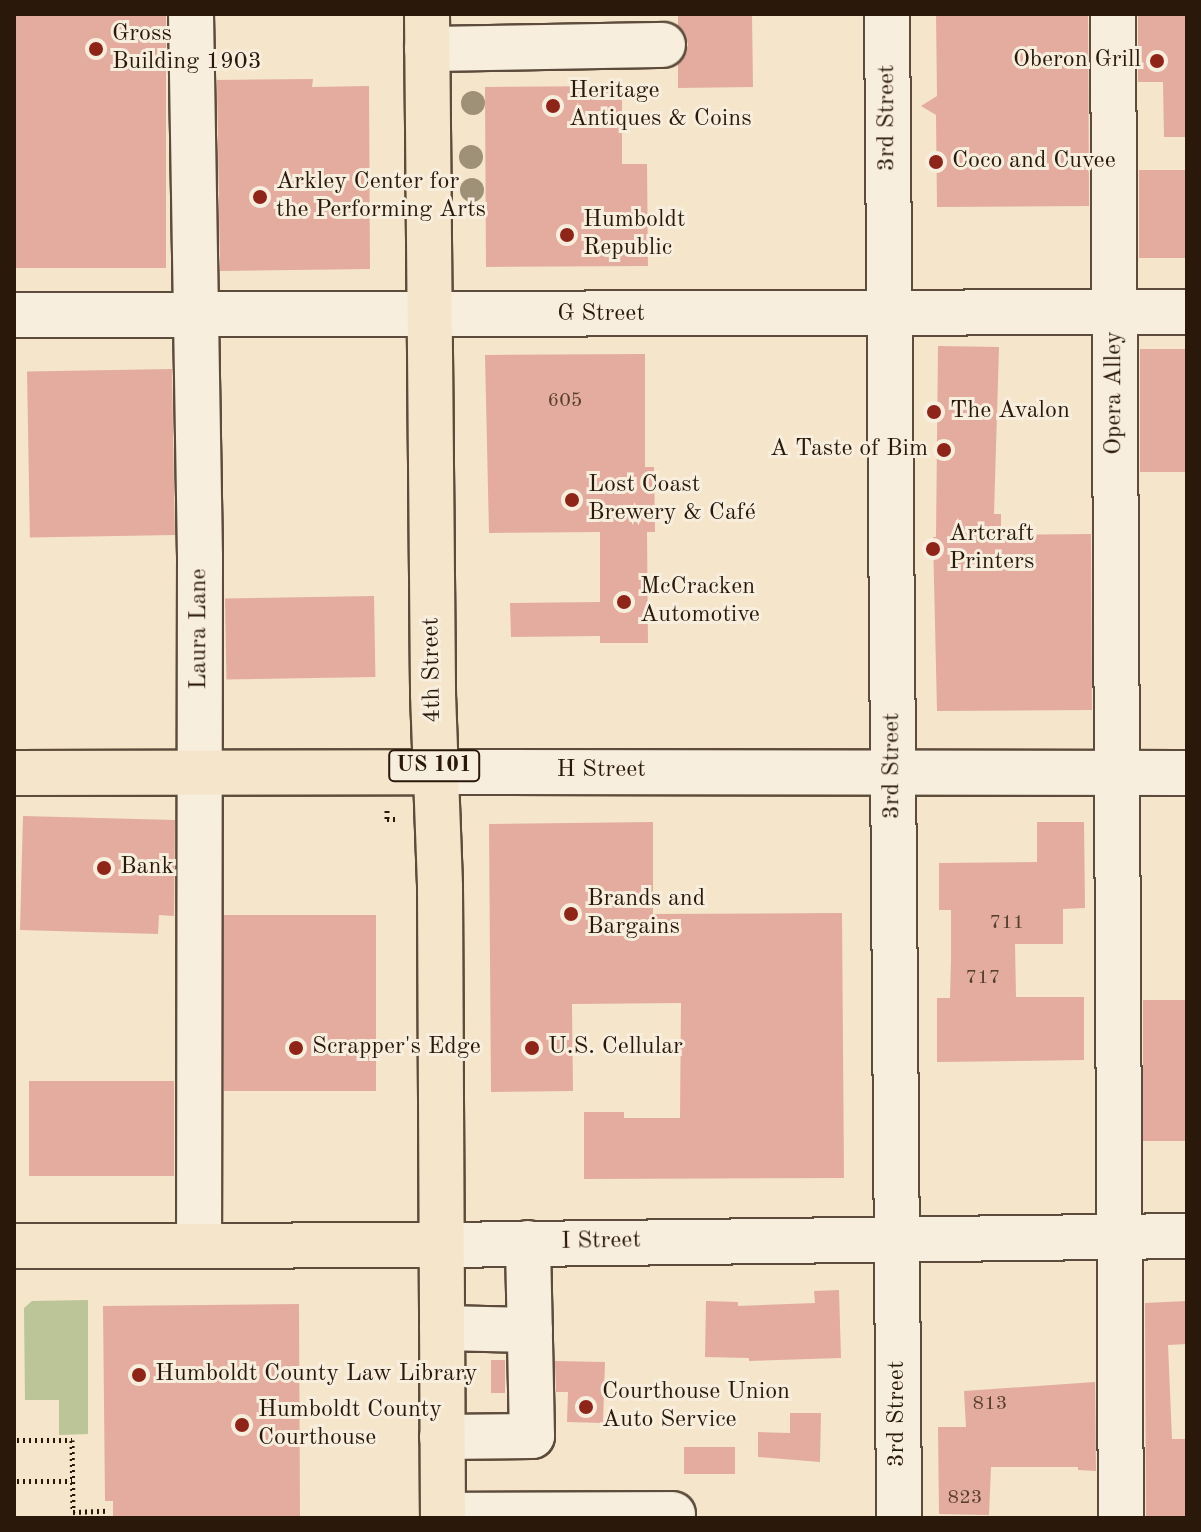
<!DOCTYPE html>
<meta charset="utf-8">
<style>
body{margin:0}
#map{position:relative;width:1201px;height:1532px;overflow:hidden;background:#f5e5ca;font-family:"Old Standard TT",serif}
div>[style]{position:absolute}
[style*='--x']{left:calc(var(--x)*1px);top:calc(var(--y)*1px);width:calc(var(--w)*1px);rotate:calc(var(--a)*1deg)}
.green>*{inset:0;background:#bbc597}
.building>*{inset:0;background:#e3ac9e;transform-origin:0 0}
.path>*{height:5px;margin-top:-2.5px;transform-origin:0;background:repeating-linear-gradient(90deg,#2a190b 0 2px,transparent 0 6px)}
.roads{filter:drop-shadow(2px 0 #5d4c3b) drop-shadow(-2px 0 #5d4c3b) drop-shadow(0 2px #5d4c3b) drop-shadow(0 -2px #5d4c3b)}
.minor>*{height:44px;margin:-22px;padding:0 22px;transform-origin:22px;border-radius:22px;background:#f8eedd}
.major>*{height:44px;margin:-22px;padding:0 22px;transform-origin:22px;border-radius:22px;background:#f5e5ca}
.highway>*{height:44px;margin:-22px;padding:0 22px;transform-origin:22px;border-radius:22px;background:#f5e5ca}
.trees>*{width:24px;height:24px;margin:-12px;border-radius:50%;background:#9e9178}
.dots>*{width:22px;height:22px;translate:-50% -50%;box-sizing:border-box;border:4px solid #f8eedd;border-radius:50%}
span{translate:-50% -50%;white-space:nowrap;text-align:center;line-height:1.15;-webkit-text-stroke:6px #f8eedd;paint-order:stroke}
.number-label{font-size:20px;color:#583e30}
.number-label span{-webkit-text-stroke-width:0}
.shield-label span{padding:2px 6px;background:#f8eedd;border:2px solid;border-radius:6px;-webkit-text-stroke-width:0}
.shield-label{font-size:22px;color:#2a190b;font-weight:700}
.poi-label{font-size:24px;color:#2a190b}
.left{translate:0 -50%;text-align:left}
.right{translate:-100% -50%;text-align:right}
.street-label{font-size:24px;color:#2a190b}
.frame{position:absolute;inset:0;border:16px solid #2a190b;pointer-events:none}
</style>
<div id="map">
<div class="green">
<i style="clip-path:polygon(88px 1300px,88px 1434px,59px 1435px,59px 1400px,25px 1400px,24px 1308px,32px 1301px)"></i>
</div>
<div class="building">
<i style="left:15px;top:14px;width:151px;height:254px"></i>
<i style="clip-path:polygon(678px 14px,752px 14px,753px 87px,678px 88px,678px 64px,688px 45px,685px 33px,678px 26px)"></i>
<i style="clip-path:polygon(936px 14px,1088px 14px,1089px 206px,937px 207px,936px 115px,921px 106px,937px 96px)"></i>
<i style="clip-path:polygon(1138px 14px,1187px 14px,1187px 137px,1164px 137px,1163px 82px,1138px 82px)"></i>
<i style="clip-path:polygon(313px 79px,312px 87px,369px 86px,370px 269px,220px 271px,217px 80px)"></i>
<i style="clip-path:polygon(622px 86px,622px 164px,647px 164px,648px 266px,486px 267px,485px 87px)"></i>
<i style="left:1187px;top:170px;width:88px;height:48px;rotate:90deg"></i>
<i style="clip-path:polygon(938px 346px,999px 347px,994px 514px,1001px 514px,1001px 535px,1091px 534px,1092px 710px,937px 711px,933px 537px,936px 537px)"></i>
<i style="left:1140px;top:349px;width:47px;height:123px"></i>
<i style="clip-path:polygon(645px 354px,645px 467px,654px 467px,655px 532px,647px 532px,648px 643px,600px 643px,600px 636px,511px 637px,510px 603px,600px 602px,600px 532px,489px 533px,485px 355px)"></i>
<i style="left:172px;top:369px;width:166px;height:145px;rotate:89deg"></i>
<i style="left:374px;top:596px;width:81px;height:149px;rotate:89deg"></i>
<i style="clip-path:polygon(23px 816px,175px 820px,174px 916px,159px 915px,158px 934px,20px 930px)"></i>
<i style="clip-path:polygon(653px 822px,653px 914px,842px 913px,844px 1178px,584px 1179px,584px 1112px,624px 1112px,624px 1118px,680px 1118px,681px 1003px,572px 1004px,573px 1091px,491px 1092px,489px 824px)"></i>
<i style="clip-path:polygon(1037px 822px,1084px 822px,1085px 908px,1063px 909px,1063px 944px,1015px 944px,1016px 997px,1084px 997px,1084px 1060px,937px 1062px,937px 998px,950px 998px,951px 959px,951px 910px,939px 910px,939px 863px,1037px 862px)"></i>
<i style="left:376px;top:915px;width:176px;height:152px;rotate:90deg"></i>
<i style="left:1143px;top:1000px;width:44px;height:141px"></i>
<i style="left:174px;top:1081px;width:95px;height:145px;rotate:90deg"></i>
<i style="clip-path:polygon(839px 1290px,841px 1358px,749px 1361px,749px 1358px,705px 1357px,706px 1301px,738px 1302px,738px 1306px,815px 1303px,814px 1291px)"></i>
<i style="clip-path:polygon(1187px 1301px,1187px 1344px,1168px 1345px,1172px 1439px,1187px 1439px,1187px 1518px,1146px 1518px,1145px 1303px)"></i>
<i style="clip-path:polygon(299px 1304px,300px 1518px,113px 1518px,113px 1501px,105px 1501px,103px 1306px)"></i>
<i style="left:491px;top:1360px;width:14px;height:33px"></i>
<i style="clip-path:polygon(555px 1361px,605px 1362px,603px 1423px,567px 1422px,568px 1392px,556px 1392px)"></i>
<i style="clip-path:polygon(1095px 1382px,1096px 1471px,1078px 1470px,1078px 1467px,991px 1467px,989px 1515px,939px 1514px,938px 1427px,966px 1427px,964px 1391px)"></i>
<i style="clip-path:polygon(790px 1413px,821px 1413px,820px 1462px,758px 1457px,758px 1432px,790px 1433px)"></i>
<i style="left:684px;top:1447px;width:51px;height:27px"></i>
</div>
<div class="path">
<i style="--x:387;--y:810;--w:9;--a:90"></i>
<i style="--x:387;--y:819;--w:11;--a:0"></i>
<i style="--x:17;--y:1440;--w:55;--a:0"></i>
<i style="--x:72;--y:1440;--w:72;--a:89.2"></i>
<i style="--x:73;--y:1512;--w:34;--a:-2"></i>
<i style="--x:17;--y:1481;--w:55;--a:0"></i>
</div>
<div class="roads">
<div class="minor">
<i style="--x:191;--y:14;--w:542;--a:89.05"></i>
<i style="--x:200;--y:556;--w:689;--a:90.08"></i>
<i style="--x:887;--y:14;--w:1504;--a:89.54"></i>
<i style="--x:1113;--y:14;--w:1504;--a:89.7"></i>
<i style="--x:427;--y:49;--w:236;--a:-1"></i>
<i style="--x:14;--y:315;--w:1173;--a:-0.15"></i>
<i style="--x:435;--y:772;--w:752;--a:0.08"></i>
<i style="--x:441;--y:1245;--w:746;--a:-0.69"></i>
<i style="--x:442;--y:1328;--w:88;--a:1.3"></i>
<i style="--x:442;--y:1437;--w:90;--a:-0.6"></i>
<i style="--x:532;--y:1436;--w:193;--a:-91.2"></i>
<i style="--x:443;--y:1515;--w:230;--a:-0.2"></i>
</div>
<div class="major">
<i style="--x:14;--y:773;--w:421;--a:-0.1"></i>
<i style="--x:14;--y:1246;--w:427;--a:-0.1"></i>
</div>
<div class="highway">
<i style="--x:427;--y:14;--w:680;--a:89.49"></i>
<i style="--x:433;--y:694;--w:193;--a:87.9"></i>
<i style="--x:440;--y:887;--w:631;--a:89.73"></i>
</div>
</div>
<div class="trees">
<i style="left:473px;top:103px"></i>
<i style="left:471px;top:157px"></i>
<i style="left:472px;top:190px"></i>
</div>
<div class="dots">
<i style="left:96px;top:49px;background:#8f2418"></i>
<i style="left:1157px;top:61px;background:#8f2418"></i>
<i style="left:553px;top:106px;background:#8f2418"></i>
<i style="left:936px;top:162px;background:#8f2418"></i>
<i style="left:260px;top:197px;background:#8f2418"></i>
<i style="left:567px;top:235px;background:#8f2418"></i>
<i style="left:934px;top:412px;background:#8f2418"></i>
<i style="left:944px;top:450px;background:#8f2418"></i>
<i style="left:572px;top:500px;background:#8f2418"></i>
<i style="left:933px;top:549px;background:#8f2418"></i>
<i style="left:624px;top:602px;background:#8f2418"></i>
<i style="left:104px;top:868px;background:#8f2418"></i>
<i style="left:571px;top:914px;background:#8f2418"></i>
<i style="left:296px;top:1048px;background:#8f2418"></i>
<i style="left:532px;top:1048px;background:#8f2418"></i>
<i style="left:139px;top:1375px;background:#8f2418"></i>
<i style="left:586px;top:1407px;background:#8f2418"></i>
<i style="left:242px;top:1425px;background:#8f2418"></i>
</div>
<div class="number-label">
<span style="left:565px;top:401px">605</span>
<span style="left:1007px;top:923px">711</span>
<span style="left:983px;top:978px">717</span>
<span style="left:990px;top:1404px">813</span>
<span style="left:965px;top:1498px">823</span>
</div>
<div class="shield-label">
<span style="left:434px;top:766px">US 101</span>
</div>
<div class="poi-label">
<span class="left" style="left:112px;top:49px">Gross<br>Building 1903</span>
<span class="right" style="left:1141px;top:61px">Oberon Grill</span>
<span class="left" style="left:569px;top:106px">Heritage<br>Antiques &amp; Coins</span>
<span class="left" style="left:952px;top:162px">Coco and Cuvee</span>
<span class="left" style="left:276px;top:197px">Arkley Center for<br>the Performing Arts</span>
<span class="left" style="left:583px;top:235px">Humboldt<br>Republic</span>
<span class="left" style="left:950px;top:412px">The Avalon</span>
<span class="right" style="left:928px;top:450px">A Taste of Bim</span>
<span class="left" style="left:588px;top:500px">Lost Coast<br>Brewery &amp; Café</span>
<span class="left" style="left:949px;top:549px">Artcraft<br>Printers</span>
<span class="left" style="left:640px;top:602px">McCracken<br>Automotive</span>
<span class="left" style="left:120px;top:868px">Bank</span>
<span class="left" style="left:587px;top:914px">Brands and<br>Bargains</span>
<span class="left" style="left:312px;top:1048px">Scrapper's Edge</span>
<span class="left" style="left:548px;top:1048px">U.S. Cellular</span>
<span class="left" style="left:155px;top:1375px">Humboldt County Law Library</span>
<span class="left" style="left:602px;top:1407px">Courthouse Union<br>Auto Service</span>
<span class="left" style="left:258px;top:1425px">Humboldt County<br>Courthouse</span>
</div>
<div class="street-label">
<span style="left:888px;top:118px;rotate:-90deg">3rd Street</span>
<span style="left:601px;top:315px">G Street</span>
<span style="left:1115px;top:393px;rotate:-90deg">Opera Alley</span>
<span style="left:200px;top:629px;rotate:-90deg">Laura Lane</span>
<span style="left:433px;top:670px;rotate:-91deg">4th Street</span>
<span style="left:893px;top:766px;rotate:-90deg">3rd Street</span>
<span style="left:601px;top:771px">H Street</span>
<span style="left:601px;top:1242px;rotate:-1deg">I Street</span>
<span style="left:898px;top:1414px;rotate:-90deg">3rd Street</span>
</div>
<div class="frame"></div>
</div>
